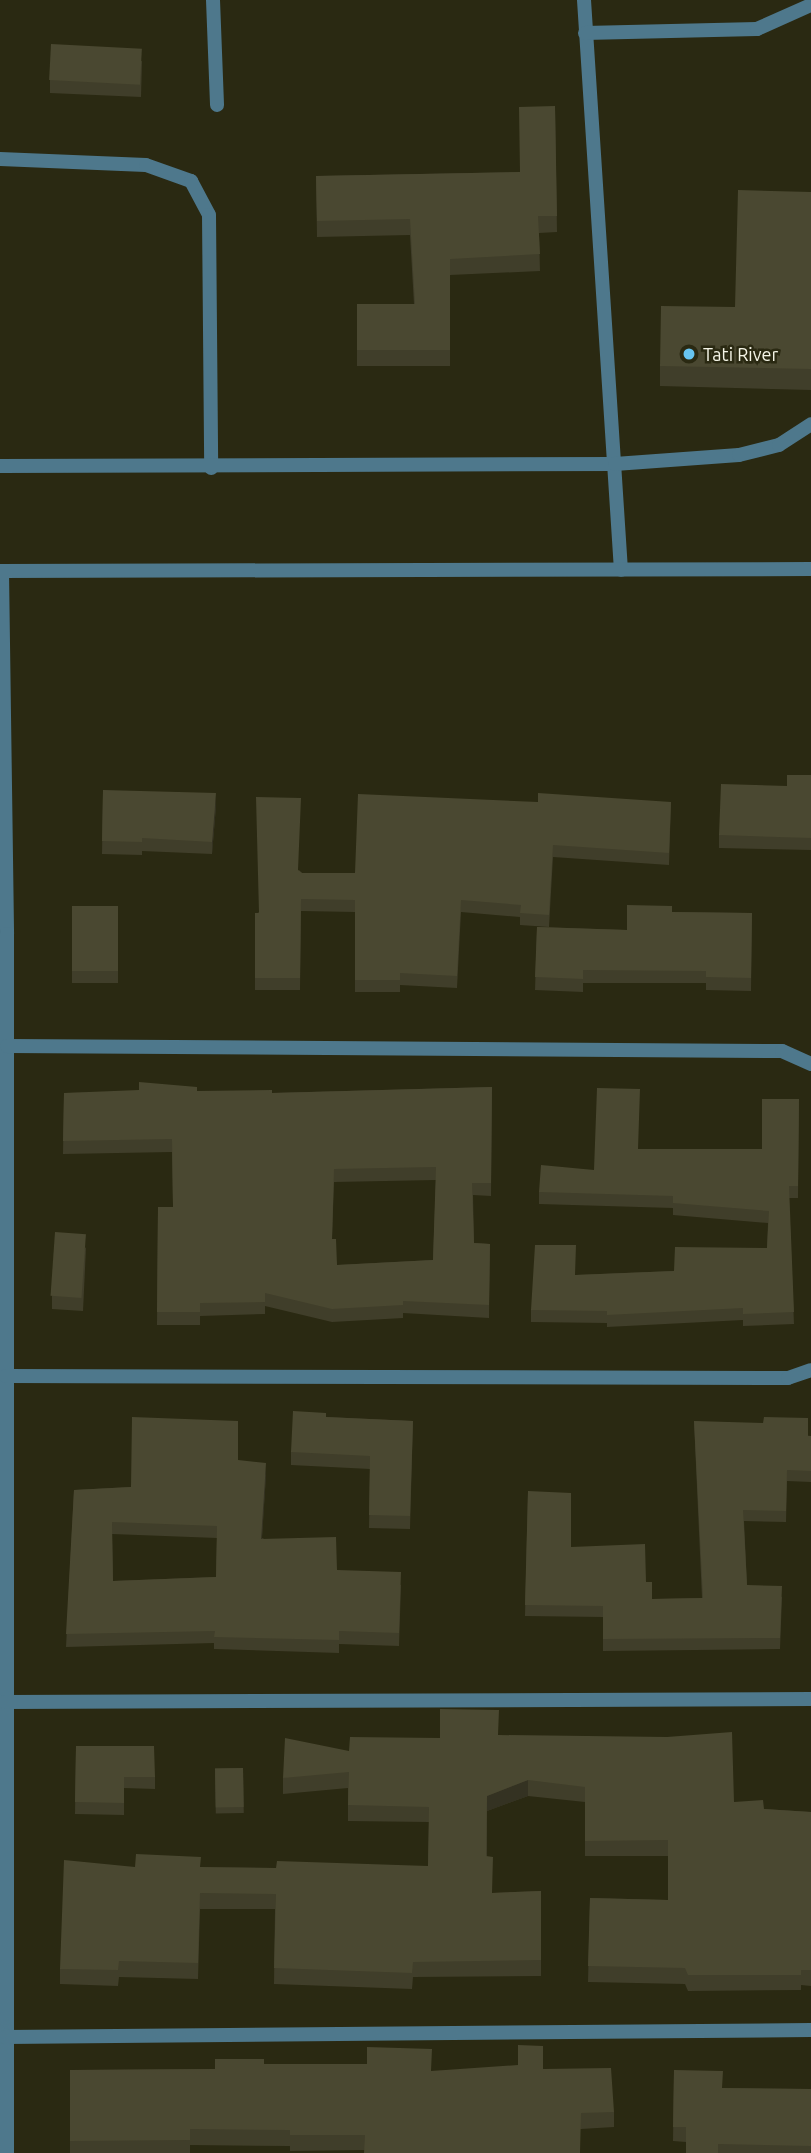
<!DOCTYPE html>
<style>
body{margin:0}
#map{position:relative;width:811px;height:2153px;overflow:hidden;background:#2a2912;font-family:Ubuntu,sans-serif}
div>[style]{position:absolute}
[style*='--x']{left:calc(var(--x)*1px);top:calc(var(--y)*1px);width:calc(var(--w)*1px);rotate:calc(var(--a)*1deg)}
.minor>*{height:14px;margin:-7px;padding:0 7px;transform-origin:7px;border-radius:7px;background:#4e788c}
.tertiary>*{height:14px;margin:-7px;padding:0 7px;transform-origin:7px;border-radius:7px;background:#4e788c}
.wall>*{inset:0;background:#403e2a;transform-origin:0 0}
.shaded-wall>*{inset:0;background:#343222}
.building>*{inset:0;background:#4a4831;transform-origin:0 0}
.dots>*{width:19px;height:19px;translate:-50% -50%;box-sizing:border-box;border:4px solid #2a2912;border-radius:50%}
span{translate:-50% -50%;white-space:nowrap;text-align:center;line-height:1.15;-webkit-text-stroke:5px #2a2912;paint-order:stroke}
.poi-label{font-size:18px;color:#f5f5e7}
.left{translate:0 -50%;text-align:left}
</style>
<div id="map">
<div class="minor">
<i style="--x:213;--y:0;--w:105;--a:87.8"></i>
<i style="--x:584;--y:0;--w:571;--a:86.29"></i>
<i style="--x:585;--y:33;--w:172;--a:-1.3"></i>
<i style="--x:757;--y:29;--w:59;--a:-24"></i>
<i style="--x:0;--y:159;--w:146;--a:2.4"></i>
<i style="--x:146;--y:165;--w:48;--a:19.6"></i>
<i style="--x:191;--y:181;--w:38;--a:62"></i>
<i style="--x:209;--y:215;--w:253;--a:89.5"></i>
<i style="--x:0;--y:466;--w:615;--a:-0.19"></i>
<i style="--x:615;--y:464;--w:124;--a:-4.2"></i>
<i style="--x:739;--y:455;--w:41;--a:-14"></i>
<i style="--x:779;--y:445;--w:38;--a:-33"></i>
<i style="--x:2;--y:571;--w:363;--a:89.2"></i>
<i style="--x:7;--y:934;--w:1219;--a:90"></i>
<i style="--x:7;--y:1046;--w:775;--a:0.37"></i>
<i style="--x:782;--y:1051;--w:32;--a:24"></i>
<i style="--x:6;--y:1376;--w:782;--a:0.15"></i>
<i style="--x:788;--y:1378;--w:24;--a:-19"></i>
<i style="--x:5;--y:1702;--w:806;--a:-0.21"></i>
<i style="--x:5;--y:2037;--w:806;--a:-0.5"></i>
</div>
<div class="tertiary">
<i style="--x:0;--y:571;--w:811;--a:-0.14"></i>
</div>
<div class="wall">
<i style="clip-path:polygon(142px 61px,141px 97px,50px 93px,50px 80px)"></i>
<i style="clip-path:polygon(555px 106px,557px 232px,539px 233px,540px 271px,450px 275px,450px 366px,357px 366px,357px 304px,414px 304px,410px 235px,317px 237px,316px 176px,520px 172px)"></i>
<i style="clip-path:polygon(811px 192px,811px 390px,660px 386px,660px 366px,735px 307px)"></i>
<i style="clip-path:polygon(811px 775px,811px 850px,719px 848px,719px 835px)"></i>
<i style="clip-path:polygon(103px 790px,216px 806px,212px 854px,142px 851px,142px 855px,102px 854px)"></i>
<i style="clip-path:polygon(538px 802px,671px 802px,669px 865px,553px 857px,549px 927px,520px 925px,520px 917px,461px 912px,457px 988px,400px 985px,400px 992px,355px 992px,355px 912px,301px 911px,300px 990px,255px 990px,255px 913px,258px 913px,299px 870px,302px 873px,355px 873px)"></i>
<i style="left:72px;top:906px;width:46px;height:77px"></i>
<i style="clip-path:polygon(672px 912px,752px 913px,751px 991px,706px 990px,706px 983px,583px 983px,583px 992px,535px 990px,537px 927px,627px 930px)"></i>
<i style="clip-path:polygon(evenodd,492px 1087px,491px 1196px,473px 1195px,474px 1243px,490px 1244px,489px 1318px,403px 1313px,403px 1318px,332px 1322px,265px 1306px,265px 1314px,200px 1316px,200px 1325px,157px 1325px,158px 1207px,173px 1207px,172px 1152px,63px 1154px,64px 1093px,197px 1091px,272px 1093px,492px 1087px,436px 1180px,433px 1260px,337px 1265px,332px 1239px,334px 1182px,436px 1180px)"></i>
<i style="clip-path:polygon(799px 1099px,798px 1198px,789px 1198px,794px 1324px,743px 1326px,743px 1320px,607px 1327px,607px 1323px,531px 1322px,531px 1310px,576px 1275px,674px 1271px,767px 1248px,768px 1223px,673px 1215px,673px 1208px,539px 1204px,539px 1192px,594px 1170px,638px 1149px,762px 1149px)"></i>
<i style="clip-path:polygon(86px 1247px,83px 1311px,52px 1309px,52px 1296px)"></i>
<i style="clip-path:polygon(326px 1417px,413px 1421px,410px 1529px,369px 1528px,370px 1469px,291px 1465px,291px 1452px)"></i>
<i style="clip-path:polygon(694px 1421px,811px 1436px,811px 1482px,787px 1481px,786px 1522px,744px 1521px,747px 1585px,782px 1597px,780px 1649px,603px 1651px,603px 1617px,525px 1616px,528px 1491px,571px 1547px,646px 1582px,652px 1599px,702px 1598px)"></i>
<i style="clip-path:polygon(evenodd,238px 1460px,266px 1475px,262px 1538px,337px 1570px,401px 1585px,399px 1646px,339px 1644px,339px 1653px,214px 1649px,214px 1643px,66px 1647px,74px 1490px,131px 1487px,238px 1460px,112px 1534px,217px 1538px,216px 1577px,113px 1581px,112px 1534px)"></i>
<i style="clip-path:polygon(499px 1735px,734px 1802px,764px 1809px,811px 1812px,811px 1986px,801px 1985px,801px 1990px,688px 1991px,685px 1984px,588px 1982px,590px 1898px,668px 1900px,668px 1856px,585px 1856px,585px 1802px,528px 1796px,487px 1811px,487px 1856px,492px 1893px,541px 1891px,541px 1976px,413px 1977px,412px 1989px,274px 1984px,275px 1909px,200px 1909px,198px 1979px,119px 1977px,118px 1986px,60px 1984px,60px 1969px,135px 1867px,276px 1868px,428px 1866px,429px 1822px,348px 1821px,348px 1788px,283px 1794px,283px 1778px,349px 1751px,440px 1738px)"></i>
<i style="clip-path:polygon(76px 1746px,155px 1777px,155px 1789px,124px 1788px,124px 1815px,75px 1814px)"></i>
<i style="left:243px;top:1768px;width:45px;height:28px;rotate:89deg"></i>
<i style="clip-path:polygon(264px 2064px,432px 2071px,543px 2069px,614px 2112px,614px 2127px,581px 2129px,364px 2150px,290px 2151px,290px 2146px,190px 2145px,190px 2153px,70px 2153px,70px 2070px,215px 2069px)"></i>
<i style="clip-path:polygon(674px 2070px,722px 2088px,811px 2089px,811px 2153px,686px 2153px,686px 2142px,673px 2141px)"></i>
</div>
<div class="shaded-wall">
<i style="clip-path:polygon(216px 793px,216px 806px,212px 854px,212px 842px)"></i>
<i style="clip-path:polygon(266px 1463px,266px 1475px,261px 1551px,261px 1539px)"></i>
<i style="clip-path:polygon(528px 1780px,528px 1796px,487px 1811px,487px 1796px)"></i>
</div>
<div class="building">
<i style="left:51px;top:44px;width:91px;height:36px;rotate:3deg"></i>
<i style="clip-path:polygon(555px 106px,557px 216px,538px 216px,540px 254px,450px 259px,450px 350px,357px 350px,357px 304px,415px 304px,410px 219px,317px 221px,316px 176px,520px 172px,519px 107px)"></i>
<i style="clip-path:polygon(738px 190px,811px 192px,811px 369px,660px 366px,661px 306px,735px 307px)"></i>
<i style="clip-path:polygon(787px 775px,811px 775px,811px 838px,719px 835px,721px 784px,787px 786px)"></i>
<i style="clip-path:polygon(103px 790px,216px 793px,212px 842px,142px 838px,142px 842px,102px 841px)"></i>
<i style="clip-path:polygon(538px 793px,671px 802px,669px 853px,553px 845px,549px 915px,520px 913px,521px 905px,461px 900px,457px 976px,400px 973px,400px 980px,355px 980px,355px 900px,301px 899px,300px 978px,255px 978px,255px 913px,259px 913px,256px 797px,301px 798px,298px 870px,302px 873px,355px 873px,358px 794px,538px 802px)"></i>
<i style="clip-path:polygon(627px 905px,672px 906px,672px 912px,752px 913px,751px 978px,706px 977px,706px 971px,583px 970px,583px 979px,535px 977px,537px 927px,627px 930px)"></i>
<i style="left:72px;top:906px;width:46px;height:65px"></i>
<i style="clip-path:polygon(evenodd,139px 1082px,197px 1087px,197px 1091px,272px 1090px,272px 1093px,492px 1087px,491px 1183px,472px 1183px,474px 1243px,490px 1244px,489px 1305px,403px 1301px,403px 1305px,332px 1309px,265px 1293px,265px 1302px,200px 1303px,200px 1312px,157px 1312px,158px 1207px,173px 1207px,172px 1139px,63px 1141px,64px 1093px,139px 1090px,139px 1082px,436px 1167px,433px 1260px,337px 1265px,336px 1239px,332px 1239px,334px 1169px,436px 1167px)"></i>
<i style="clip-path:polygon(597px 1088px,640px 1089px,638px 1149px,762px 1149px,762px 1099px,799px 1099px,798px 1186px,789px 1186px,794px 1312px,743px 1314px,743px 1308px,607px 1315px,607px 1311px,531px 1310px,535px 1245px,576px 1245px,575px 1275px,674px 1271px,675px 1247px,767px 1248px,769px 1211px,673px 1203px,673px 1196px,539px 1192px,541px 1165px,594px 1170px)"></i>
<i style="left:55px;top:1232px;width:31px;height:64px;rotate:4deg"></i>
<i style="clip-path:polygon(293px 1411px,326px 1413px,326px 1417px,413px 1421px,410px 1516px,369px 1515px,370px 1456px,291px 1452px)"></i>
<i style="clip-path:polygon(evenodd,132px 1417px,238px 1421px,238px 1460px,266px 1463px,261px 1539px,336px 1537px,337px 1570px,401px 1572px,399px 1633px,339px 1631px,339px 1640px,214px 1637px,215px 1631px,66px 1634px,74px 1490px,131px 1487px,132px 1417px,112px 1522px,217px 1526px,216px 1577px,113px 1581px,112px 1522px)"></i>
<i style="clip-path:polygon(764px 1417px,808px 1418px,808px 1436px,811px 1436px,811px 1471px,787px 1470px,786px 1511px,743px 1510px,747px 1585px,782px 1586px,780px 1638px,603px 1639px,603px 1606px,525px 1605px,528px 1491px,571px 1493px,571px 1547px,645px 1544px,646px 1582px,652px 1582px,652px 1599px,703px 1598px,694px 1421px,763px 1423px)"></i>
<i style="clip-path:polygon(440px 1709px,499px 1710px,498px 1735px,667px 1737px,732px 1732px,734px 1802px,763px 1800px,764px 1809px,811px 1812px,811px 1970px,801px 1970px,801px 1975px,688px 1975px,685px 1968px,588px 1966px,590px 1898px,668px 1900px,668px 1840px,585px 1841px,585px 1787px,528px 1780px,487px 1796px,486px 1856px,493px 1857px,492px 1893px,541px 1891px,541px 1960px,413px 1962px,412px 1973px,274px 1968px,276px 1894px,200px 1893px,198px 1963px,119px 1961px,118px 1970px,60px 1969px,64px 1860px,135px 1867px,136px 1854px,201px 1857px,200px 1867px,276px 1868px,277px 1861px,428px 1866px,429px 1807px,348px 1805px,349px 1772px,283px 1778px,285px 1738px,349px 1751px,350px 1737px,440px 1738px)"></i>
<i style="clip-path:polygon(76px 1746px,154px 1746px,155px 1777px,124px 1777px,124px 1803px,75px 1802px)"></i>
<i style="left:243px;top:1768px;width:39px;height:28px;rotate:89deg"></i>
<i style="clip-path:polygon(518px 2045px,543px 2046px,543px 2069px,611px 2068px,614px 2112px,581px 2113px,580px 2153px,364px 2153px,365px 2135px,290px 2135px,290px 2130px,190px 2129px,190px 2140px,70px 2141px,70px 2070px,215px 2069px,215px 2059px,264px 2059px,264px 2064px,367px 2064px,367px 2047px,432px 2049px,431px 2071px,518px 2065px)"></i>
<i style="clip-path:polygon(674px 2070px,723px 2071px,722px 2088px,811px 2089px,811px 2146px,718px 2144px,718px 2153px,686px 2153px,686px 2127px,673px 2127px)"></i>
</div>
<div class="dots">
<i style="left:689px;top:354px;background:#67c4f0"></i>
</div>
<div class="poi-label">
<span class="left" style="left:703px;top:354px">Tati River</span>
</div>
</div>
